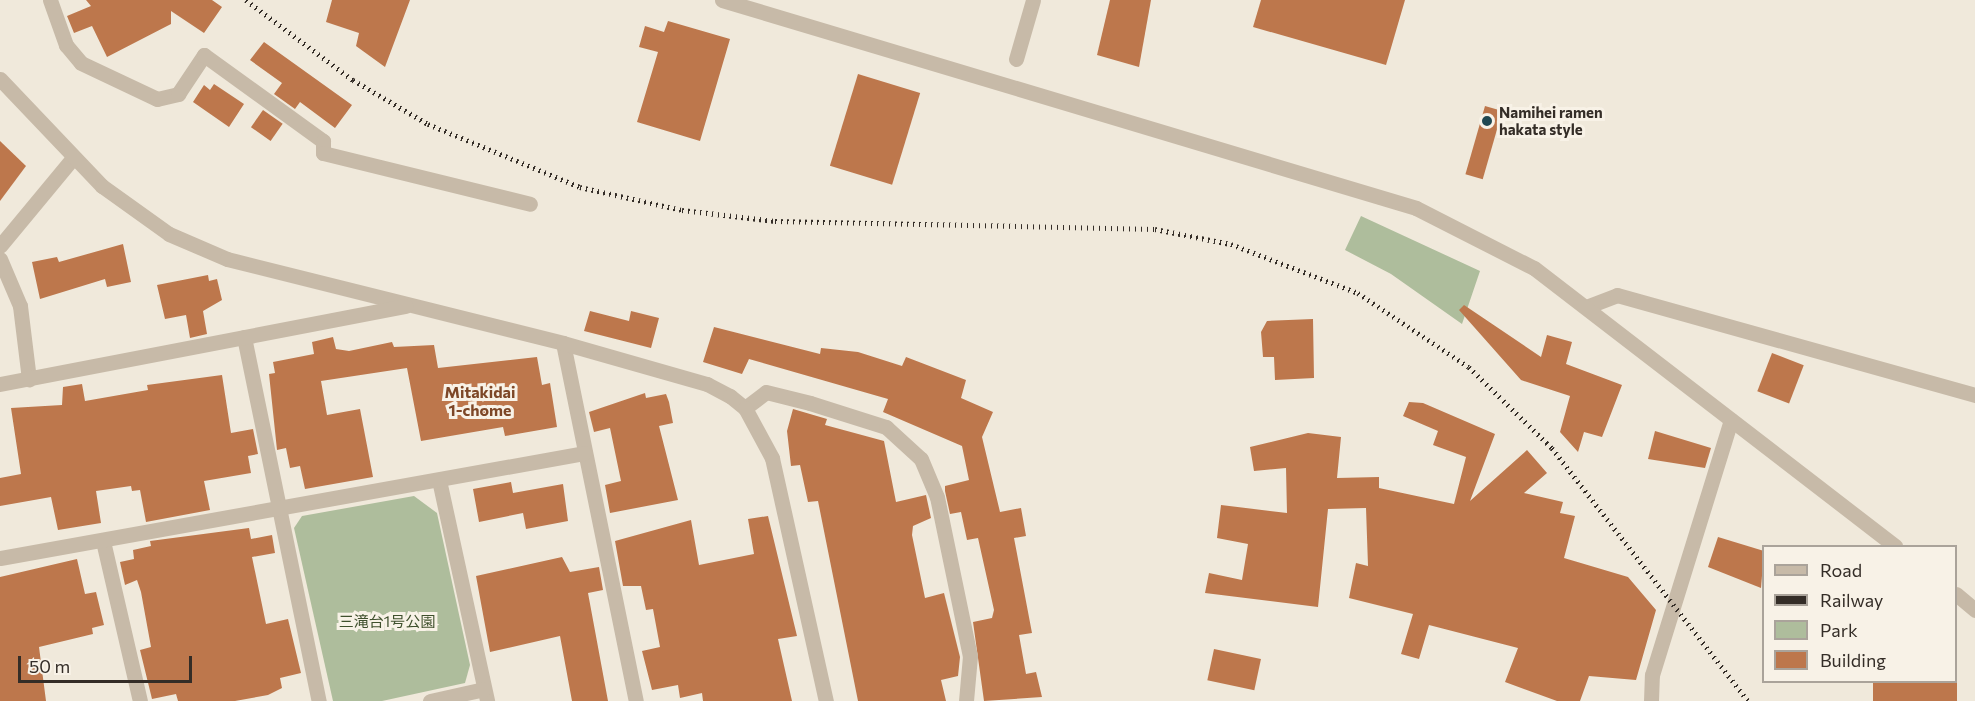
<!DOCTYPE html>
<meta charset="utf-8">
<style>
body{margin:0}
#map{position:relative;width:1975px;height:701px;overflow:hidden;background:#f0e9db;font-family:Commissioner,"Noto Sans JP",sans-serif}
div>[style]{position:absolute}
[style*='--x']{left:calc(var(--x)*1px);top:calc(var(--y)*1px);width:calc(var(--w)*1px);rotate:calc(var(--a)*1deg)}
.green>*{inset:0;background:#aebd9c}
.building>*{inset:0;background:#bd774c;transform-origin:0 0}
.minor>*{height:15px;margin:-7.5px;padding:0 7.5px;transform-origin:7.5px;border-radius:7.5px;background:#c7baa8}
.tertiary>*{height:15px;margin:-7.5px;padding:0 7.5px;transform-origin:7.5px;border-radius:7.5px;background:#c7baa8}
.rail>*{height:4.5px;margin-top:-2.25px;transform-origin:0;background:repeating-linear-gradient(90deg,#342d27 0 1.5px,transparent 0 6px)}
.dots>*{width:16px;height:16px;translate:-50% -50%;box-sizing:border-box;border:3px solid #f8f2e7;border-radius:50%}
span{translate:-50% -50%;white-space:nowrap;text-align:center;line-height:1.15;-webkit-text-stroke:6px #f8f2e7;paint-order:stroke}
.poi-label{font-size:15px;color:#342d27;font-weight:700}
.left{translate:0 -50%;text-align:left}
.park-label{font-size:15px;color:#3f502d}
.neighbourhood-label{font-size:16px;color:#7d4727;font-weight:700}
.legend{position:absolute;left:1762px;top:545px;width:195px;height:138px;box-sizing:border-box;background:#f8f2e7;border:2px solid #aaa39a;margin:0;padding:8px 10px;list-style:none;font-size:18px;color:#342d27}
.legend li{display:flex;align-items:center;gap:12px;height:30px}
.legend b{width:30px;border:2px solid #aaa39a}
.scale{position:absolute;left:18px;top:656px;width:174px;height:27px;box-sizing:border-box;border:3px solid #342d27;border-top:0;padding-left:8px;font-size:18px;line-height:21px;white-space:nowrap;color:#342d27;-webkit-text-stroke:4px #f8f2e7;paint-order:stroke}
</style>
<div id="map">
<div class="green">
<i style="clip-path:polygon(1361px 216px,1480px 271px,1462px 324px,1391px 274px,1345px 250px)"></i>
<i style="clip-path:polygon(414px 496px,437px 513px,470px 665px,465px 683px,382px 701px,333px 701px,294px 528px,302px 516px)"></i>
</div>
<div class="building">
<i style="clip-path:polygon(86px 0,212px 0,222px 7px,204px 33px,171px 11px,171px 24px,107px 57px,92px 26px,74px 33px,67px 16px,91px 6px)"></i>
<i style="clip-path:polygon(332px 0,410px 0,385px 67px,356px 46px,359px 33px,326px 22px)"></i>
<i style="clip-path:polygon(1110px 0,1151px 0,1139px 67px,1097px 55px)"></i>
<i style="clip-path:polygon(1261px 0,1405px 0,1386px 65px,1253px 27px)"></i>
<i style="clip-path:polygon(668px 21px,730px 39px,700px 141px,637px 122px,658px 52px,639px 47px,645px 26px,664px 32px)"></i>
<i style="clip-path:polygon(264px 42px,352px 105px,335px 128px,300px 102px,295px 109px,274px 94px,282px 83px,250px 60px)"></i>
<i style="left:858px;top:74px;width:65px;height:96px;rotate:17deg"></i>
<i style="clip-path:polygon(214px 84px,244px 104px,229px 127px,193px 102px,204px 85px,210px 90px)"></i>
<i style="left:1485px;top:106px;width:18px;height:71px;rotate:16deg"></i>
<i style="left:263px;top:110px;width:24px;height:21px;rotate:35deg"></i>
<i style="clip-path:polygon(0 141px,26px 166px,0 201px)"></i>
<i style="clip-path:polygon(123px 244px,131px 282px,107px 287px,105px 279px,40px 299px,32px 262px,57px 257px,59px 262px)"></i>
<i style="clip-path:polygon(208px 275px,209px 281px,217px 279px,222px 300px,203px 311px,207px 334px,190px 338px,186px 315px,165px 319px,157px 285px)"></i>
<i style="clip-path:polygon(1464px 305px,1541px 357px,1547px 335px,1572px 342px,1566px 364px,1622px 385px,1602px 437px,1584px 432px,1578px 452px,1560px 432px,1570px 396px,1521px 380px,1459px 310px)"></i>
<i style="clip-path:polygon(590px 311px,629px 321px,631px 311px,659px 318px,651px 348px,584px 331px)"></i>
<i style="clip-path:polygon(1313px 319px,1314px 378px,1275px 380px,1274px 357px,1263px 357px,1261px 332px,1267px 321px)"></i>
<i style="clip-path:polygon(714px 327px,820px 354px,821px 348px,858px 352px,902px 366px,906px 357px,966px 380px,961px 398px,993px 412px,982px 437px,1000px 512px,1021px 508px,1026px 536px,1014px 538px,1032px 633px,1019px 635px,1026px 674px,1036px 672px,1042px 697px,984px 701px,973px 622px,992px 618px,994px 610px,978px 538px,967px 540px,961px 512px,950px 514px,945px 491px,945px 486px,969px 480px,962px 446px,883px 412px,888px 399px,749px 359px,742px 374px,703px 362px)"></i>
<i style="clip-path:polygon(333px 337px,336px 349px,349px 351px,392px 342px,394px 347px,434px 345px,438px 368px,537px 357px,542px 385px,550px 383px,557px 427px,505px 436px,503px 427px,421px 441px,407px 368px,321px 381px,327px 415px,360px 409px,373px 477px,305px 489px,300px 466px,290px 468px,286px 448px,277px 450px,269px 374px,275px 373px,273px 362px,314px 354px,312px 342px)"></i>
<i style="left:1772px;top:353px;width:34px;height:41px;rotate:21deg"></i>
<i style="clip-path:polygon(222px 375px,231px 433px,253px 429px,258px 454px,248px 456px,251px 473px,204px 481px,210px 510px,146px 522px,140px 490px,132px 491px,131px 486px,96px 491px,101px 523px,58px 530px,51px 497px,0 506px,0 478px,21px 474px,11px 408px,62px 405px,63px 387px,82px 384px,85px 401px,148px 390px,147px 385px)"></i>
<i style="clip-path:polygon(645px 393px,646px 398px,666px 394px,669px 402px,673px 423px,659px 426px,678px 500px,610px 513px,605px 485px,621px 481px,610px 428px,594px 432px,589px 412px)"></i>
<i style="clip-path:polygon(1409px 402px,1423px 403px,1495px 434px,1470px 501px,1527px 450px,1547px 473px,1524px 493px,1563px 502px,1560px 513px,1575px 516px,1564px 558px,1628px 577px,1656px 610px,1636px 680px,1589px 676px,1580px 701px,1557px 701px,1505px 682px,1518px 648px,1429px 625px,1419px 659px,1401px 654px,1413px 614px,1349px 598px,1356px 563px,1368px 566px,1366px 508px,1328px 509px,1318px 607px,1205px 593px,1209px 573px,1242px 580px,1248px 544px,1217px 538px,1221px 505px,1287px 513px,1286px 468px,1254px 471px,1250px 447px,1308px 433px,1341px 437px,1337px 478px,1379px 477px,1379px 488px,1454px 504px,1466px 457px,1433px 445px,1438px 431px,1403px 416px)"></i>
<i style="clip-path:polygon(793px 409px,827px 419px,825px 425px,884px 441px,896px 502px,926px 495px,931px 518px,913px 526px,912px 535px,925px 598px,944px 593px,960px 657px,958px 676px,941px 680px,946px 701px,858px 701px,818px 501px,808px 502px,800px 465px,791px 466px,787px 431px)"></i>
<i style="clip-path:polygon(1655px 431px,1711px 448px,1705px 468px,1648px 459px)"></i>
<i style="clip-path:polygon(511px 482px,513px 493px,563px 484px,568px 521px,526px 529px,523px 513px,479px 522px,473px 489px)"></i>
<i style="clip-path:polygon(768px 516px,797px 636px,778px 639px,792px 701px,703px 701px,702px 693px,680px 698px,678px 685px,652px 690px,642px 651px,660px 647px,653px 609px,646px 610px,641px 586px,623px 586px,615px 541px,691px 520px,699px 565px,754px 554px,748px 519px)"></i>
<i style="clip-path:polygon(249px 528px,251px 539px,272px 535px,275px 553px,252px 557px,266px 624px,288px 619px,301px 673px,280px 678px,282px 688px,268px 695px,235px 701px,178px 701px,176px 694px,152px 699px,140px 650px,151px 647px,141px 592px,137px 580px,125px 585px,120px 562px,134px 559px,133px 550px,151px 546px,150px 541px)"></i>
<i style="clip-path:polygon(1718px 537px,1764px 551px,1761px 588px,1708px 567px)"></i>
<i style="clip-path:polygon(562px 557px,570px 572px,599px 567px,603px 590px,588px 593px,608px 701px,572px 701px,560px 636px,490px 652px,476px 576px)"></i>
<i style="clip-path:polygon(77px 559px,85px 594px,96px 592px,104px 625px,92px 628px,93px 634px,39px 647px,46px 701px,0 701px,0 577px)"></i>
<i style="left:1214px;top:649px;width:48px;height:32px;rotate:12deg"></i>
<i style="left:1873px;top:681px;width:84px;height:21px"></i>
</div>
<div class="minor">
<i style="--x:50;--y:0;--w:48;--a:70.4"></i>
<i style="--x:66;--y:45;--w:23;--a:50"></i>
<i style="--x:81;--y:63;--w:84;--a:25.3"></i>
<i style="--x:157;--y:99;--w:22;--a:-13"></i>
<i style="--x:178;--y:94;--w:47;--a:-56.3"></i>
<i style="--x:204;--y:55;--w:147;--a:35.9"></i>
<i style="--x:323;--y:141;--w:12;--a:90"></i>
<i style="--x:323;--y:153;--w:213;--a:13.8"></i>
<i style="--x:1016;--y:59;--w:61;--a:-73.9"></i>
<i style="--x:0;--y:246;--w:113;--a:-50.4"></i>
<i style="--x:0;--y:259;--w:51;--a:66.9"></i>
<i style="--x:20;--y:306;--w:74;--a:83"></i>
<i style="--x:1586;--y:307;--w:33;--a:-21"></i>
<i style="--x:1617;--y:295;--w:372;--a:15.6"></i>
<i style="--x:244;--y:337;--w:372;--a:78.4"></i>
<i style="--x:563;--y:343;--w:365;--a:78.5"></i>
<i style="--x:745;--y:408;--w:26;--a:-37"></i>
<i style="--x:766;--y:392;--w:45;--a:14"></i>
<i style="--x:810;--y:403;--w:80;--a:17.5"></i>
<i style="--x:886;--y:427;--w:47;--a:42.4"></i>
<i style="--x:921;--y:459;--w:41;--a:67.2"></i>
<i style="--x:937;--y:497;--w:162;--a:78.3"></i>
<i style="--x:970;--y:656;--w:45;--a:95.1"></i>
<i style="--x:439;--y:480;--w:226;--a:77.7"></i>
<i style="--x:103;--y:541;--w:164;--a:77"></i>
<i style="--x:0;--y:558;--w:593;--a:-10.19"></i>
<i style="--x:430;--y:701;--w:55;--a:-12.5"></i>
<i style="--x:1651;--y:701;--w:26;--a:-88"></i>
<i style="--x:1652;--y:675;--w:267;--a:-72.8"></i>
</div>
<div class="tertiary">
<i style="--x:722;--y:0;--w:724;--a:16.68"></i>
<i style="--x:1416;--y:208;--w:132;--a:27"></i>
<i style="--x:1534;--y:268;--w:456;--a:37.6"></i>
<i style="--x:0;--y:79;--w:148;--a:46.4"></i>
<i style="--x:102;--y:186;--w:82;--a:35.6"></i>
<i style="--x:169;--y:234;--w:63;--a:23.3"></i>
<i style="--x:227;--y:259;--w:346;--a:14"></i>
<i style="--x:563;--y:343;--w:150;--a:15.9"></i>
<i style="--x:707;--y:384;--w:26;--a:28"></i>
<i style="--x:730;--y:396;--w:19;--a:39"></i>
<i style="--x:745;--y:408;--w:57;--a:61.6"></i>
<i style="--x:772;--y:458;--w:249;--a:77.5"></i>
<i style="--x:0;--y:384;--w:413;--a:-10.9"></i>
<i style="--x:1956;--y:594;--w:25;--a:40"></i>
</div>
<div class="rail">
<i style="--x:246;--y:0;--w:134;--a:36.8"></i>
<i style="--x:353;--y:80;--w:87;--a:30.4"></i>
<i style="--x:428;--y:124;--w:165;--a:22.5"></i>
<i style="--x:580;--y:187;--w:105;--a:12.7"></i>
<i style="--x:682;--y:210;--w:94;--a:6.7"></i>
<i style="--x:775;--y:221;--w:380;--a:1.2"></i>
<i style="--x:1155;--y:229;--w:77;--a:11.2"></i>
<i style="--x:1231;--y:244;--w:136;--a:21.1"></i>
<i style="--x:1358;--y:293;--w:133;--a:33.7"></i>
<i style="--x:1469;--y:367;--w:116;--a:44.3"></i>
<i style="--x:1552;--y:448;--w:320;--a:52.2"></i>
</div>
<div class="dots">
<i style="left:1487px;top:121px;background:#204852"></i>
</div>
<div class="poi-label">
<span class="left" style="left:1499px;top:121px">Namihei ramen<br>hakata style</span>
</div>
<div class="park-label">
<span style="left:387px;top:622px">三滝台1号公園</span>
</div>
<div class="neighbourhood-label">
<span style="left:480px;top:401px">Mitakidai<br>1-chome</span>
</div>
<ul class="legend">
<li><b style="height:8px;background:#c7baa8"></b>Road</li>
<li><b style="height:8px;background:#342d27"></b>Railway</li>
<li><b style="height:16px;background:#aebd9c"></b>Park</li>
<li><b style="height:16px;background:#bd774c"></b>Building</li>
</ul>
<div class="scale">50 m</div>
</div>
